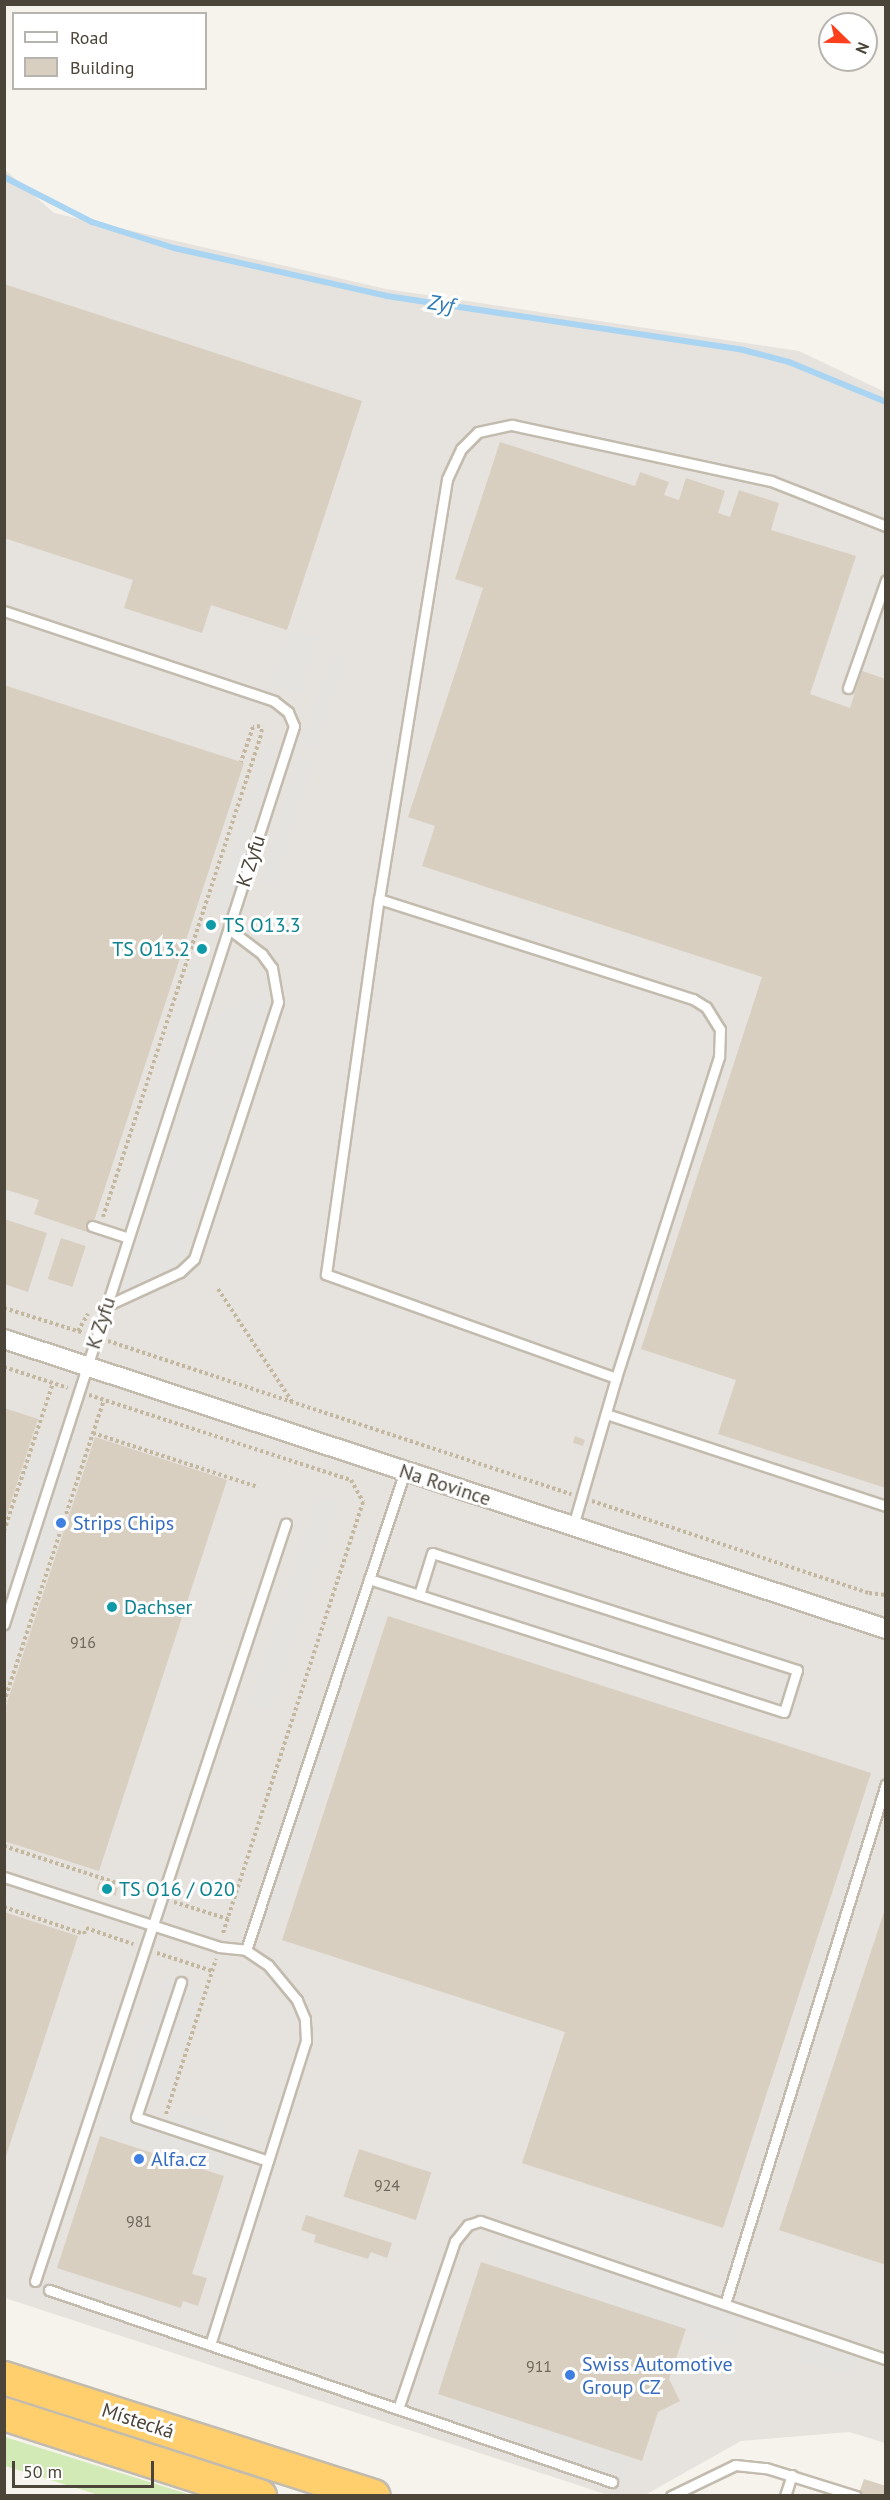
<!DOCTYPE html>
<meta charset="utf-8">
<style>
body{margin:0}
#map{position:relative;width:890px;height:2500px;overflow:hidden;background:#f6f3ec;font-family:"PT Sans",sans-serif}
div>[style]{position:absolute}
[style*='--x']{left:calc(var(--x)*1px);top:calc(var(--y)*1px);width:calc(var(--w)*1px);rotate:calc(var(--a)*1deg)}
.industrial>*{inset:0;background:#e6e2dd}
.green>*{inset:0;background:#d2eab5}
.parking>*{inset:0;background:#e5e3e0;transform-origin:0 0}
.stream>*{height:6px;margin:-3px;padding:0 3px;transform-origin:3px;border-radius:3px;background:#a9d4f2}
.building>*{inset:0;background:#d8cfc1;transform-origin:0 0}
.path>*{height:4px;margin-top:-2px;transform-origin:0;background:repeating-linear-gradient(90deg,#c4b79f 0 3px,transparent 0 6px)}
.roads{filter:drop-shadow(2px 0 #c2bbae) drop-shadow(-2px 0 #c2bbae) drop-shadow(0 2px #c2bbae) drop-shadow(0 -2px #c2bbae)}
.lane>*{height:9px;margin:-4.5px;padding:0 4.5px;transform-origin:4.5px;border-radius:4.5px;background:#fff}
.street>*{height:18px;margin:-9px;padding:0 9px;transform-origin:9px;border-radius:9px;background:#fff}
.highway>*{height:32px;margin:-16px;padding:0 16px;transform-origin:16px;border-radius:16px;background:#ffcf6e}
.dots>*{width:16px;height:16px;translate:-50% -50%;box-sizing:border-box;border:3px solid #fff;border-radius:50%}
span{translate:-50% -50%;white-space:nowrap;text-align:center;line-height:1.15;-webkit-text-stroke:6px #fff;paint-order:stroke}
.number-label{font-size:16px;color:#6e675b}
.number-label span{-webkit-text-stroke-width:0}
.street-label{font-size:20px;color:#4b4439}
.culture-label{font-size:20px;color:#0d838f}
.left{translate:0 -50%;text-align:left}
.right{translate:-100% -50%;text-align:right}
.shop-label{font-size:20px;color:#366cbe}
.water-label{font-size:21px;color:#2e7ab2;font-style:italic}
.frame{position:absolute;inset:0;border:6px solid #4b4439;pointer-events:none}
.legend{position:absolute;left:12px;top:12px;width:195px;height:78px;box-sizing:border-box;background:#fff;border:2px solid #b7b4b0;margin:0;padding:8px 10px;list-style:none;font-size:18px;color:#4b4439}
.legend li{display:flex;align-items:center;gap:12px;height:30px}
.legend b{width:30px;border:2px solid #b7b4b0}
.north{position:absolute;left:818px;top:12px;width:60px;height:60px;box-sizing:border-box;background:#fff;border:2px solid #b7b4b0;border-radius:50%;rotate:113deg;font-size:16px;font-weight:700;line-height:24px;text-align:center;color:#4b4439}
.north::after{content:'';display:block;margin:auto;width:21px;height:27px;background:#fc3f1d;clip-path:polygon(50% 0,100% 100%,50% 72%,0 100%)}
.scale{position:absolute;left:12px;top:2461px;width:142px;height:27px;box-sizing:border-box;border:3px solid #4b4439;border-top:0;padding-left:8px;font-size:18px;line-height:21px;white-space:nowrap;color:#4b4439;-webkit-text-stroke:4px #fff;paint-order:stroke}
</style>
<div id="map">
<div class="industrial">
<i style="clip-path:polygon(4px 169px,54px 213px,386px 289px,799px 351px,885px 392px,885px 2443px,849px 2432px,741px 2441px,645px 2495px,608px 2495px,5px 2298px)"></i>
</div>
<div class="green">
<i style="clip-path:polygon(4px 2437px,5px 2437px,191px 2495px,99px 2495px,5px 2466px)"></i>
</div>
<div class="parking">
<i style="left:287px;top:630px;width:32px;height:56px;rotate:18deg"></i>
<i style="left:333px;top:655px;width:15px;height:94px;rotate:20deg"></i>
<i style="left:263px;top:745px;width:14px;height:170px;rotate:17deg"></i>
<i style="left:298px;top:756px;width:15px;height:132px;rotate:16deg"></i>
<i style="left:191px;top:960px;width:15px;height:265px;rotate:16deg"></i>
<i style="clip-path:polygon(268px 989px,269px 998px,184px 1256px,172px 1268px,120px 1295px,210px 1020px)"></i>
<i style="clip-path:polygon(71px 1433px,85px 1437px,5px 1687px,5px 1637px)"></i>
<i style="clip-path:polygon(39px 1435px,58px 1442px,5px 1608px,5px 1542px)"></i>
<i style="left:317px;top:1495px;width:23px;height:220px;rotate:18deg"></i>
<i style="left:361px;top:1603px;width:28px;height:326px;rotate:19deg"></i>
<i style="left:5px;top:1849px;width:89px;height:15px;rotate:18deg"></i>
<i style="left:5px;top:1888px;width:84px;height:15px;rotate:18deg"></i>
<i style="left:160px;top:1977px;width:45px;height:114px;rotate:17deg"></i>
<i style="clip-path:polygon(172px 2107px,226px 2124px,219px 2145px,226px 2158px,221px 2173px,99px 2135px,108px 2109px,165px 2127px)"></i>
<i style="left:506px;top:2229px;width:253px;height:37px;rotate:19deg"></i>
<i style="left:807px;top:2332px;width:56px;height:29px;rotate:18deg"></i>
<i style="clip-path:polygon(452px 2399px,630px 2457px,623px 2480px,612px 2482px,443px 2424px)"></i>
</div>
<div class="stream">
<i style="--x:4;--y:177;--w:99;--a:27.1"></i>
<i style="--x:92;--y:222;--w:86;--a:17.6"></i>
<i style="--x:174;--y:248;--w:218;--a:12.7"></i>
<i style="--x:387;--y:296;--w:360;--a:8.6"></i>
<i style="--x:743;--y:350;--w:48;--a:14.6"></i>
<i style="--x:789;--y:362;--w:105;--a:22.4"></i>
</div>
<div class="building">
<i style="clip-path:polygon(4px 284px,362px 401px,287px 630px,211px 605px,202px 633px,124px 608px,133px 580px,4px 538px)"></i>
<i style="clip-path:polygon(500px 442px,635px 486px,640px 472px,669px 482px,664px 495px,679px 500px,686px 478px,725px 491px,718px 513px,730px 517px,739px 490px,779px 503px,771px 530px,856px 556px,810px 694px,850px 708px,862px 671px,886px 679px,886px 1488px,718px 1434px,736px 1380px,641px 1349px,762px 977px,422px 866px,435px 826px,408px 817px,483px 588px,455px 579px)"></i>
<i style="clip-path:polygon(4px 685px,244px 763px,90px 1233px,34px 1214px,39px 1200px,4px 1189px)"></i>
<i style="clip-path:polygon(210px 916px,216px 918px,212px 933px,205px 931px)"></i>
<i style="left:201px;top:941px;width:7px;height:15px;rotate:16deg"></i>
<i style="clip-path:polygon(4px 1219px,47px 1233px,28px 1292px,4px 1284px)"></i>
<i style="left:61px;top:1238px;width:26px;height:43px;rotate:18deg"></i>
<i style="clip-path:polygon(4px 1408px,38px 1419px,5px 1520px,4px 1520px)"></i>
<i style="clip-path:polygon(575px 1436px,585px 1440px,583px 1446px,573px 1443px)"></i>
<i style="clip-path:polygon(95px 1437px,227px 1480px,99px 1871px,4px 1841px,4px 1712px)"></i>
<i style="clip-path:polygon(388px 1616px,871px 1773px,723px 2228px,522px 2163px,565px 2032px,282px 1940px)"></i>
<i style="left:99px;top:1882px;width:20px;height:8px;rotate:18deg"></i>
<i style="clip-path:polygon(885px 1909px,886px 1909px,886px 2265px,779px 2230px)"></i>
<i style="clip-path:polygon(4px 1912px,78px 1936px,5px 2159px,4px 2159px)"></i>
<i style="clip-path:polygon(100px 2136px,224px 2176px,192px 2274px,207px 2278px,198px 2306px,183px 2301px,181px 2308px,57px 2268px)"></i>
<i style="left:359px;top:2149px;width:76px;height:50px;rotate:18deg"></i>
<i style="clip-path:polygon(306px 2215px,392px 2243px,387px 2258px,371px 2252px,368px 2259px,314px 2242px,316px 2235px,301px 2230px)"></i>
<i style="clip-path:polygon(481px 2262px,686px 2329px,669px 2379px,680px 2401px,658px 2412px,642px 2461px,438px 2394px)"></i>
<i style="clip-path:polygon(864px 2479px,886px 2486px,886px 2496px,858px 2496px)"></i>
</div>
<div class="path">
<i style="--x:103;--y:1217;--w:510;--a:-71.85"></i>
<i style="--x:262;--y:732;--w:6;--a:-108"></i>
<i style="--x:260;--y:726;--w:7;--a:172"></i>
<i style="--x:253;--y:727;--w:37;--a:109"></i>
<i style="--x:218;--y:1289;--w:136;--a:56.7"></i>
<i style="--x:4;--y:1308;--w:84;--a:17.4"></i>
<i style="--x:78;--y:1331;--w:20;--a:-60"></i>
<i style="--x:108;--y:1341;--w:488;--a:18.3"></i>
<i style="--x:4;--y:1367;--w:67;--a:18.2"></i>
<i style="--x:89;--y:1395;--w:275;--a:18"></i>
<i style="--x:351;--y:1480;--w:25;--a:61"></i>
<i style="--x:363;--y:1502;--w:454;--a:108"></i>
<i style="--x:93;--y:1433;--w:174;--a:18.1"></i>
<i style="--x:592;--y:1501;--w:292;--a:18.4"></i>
<i style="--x:869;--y:1593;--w:17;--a:7"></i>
<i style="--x:4;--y:1531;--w:156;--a:-71.7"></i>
<i style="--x:4;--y:1702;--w:318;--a:-71.7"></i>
<i style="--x:4;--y:1846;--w:154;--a:18.2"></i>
<i style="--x:174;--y:1902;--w:57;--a:17.5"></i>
<i style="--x:4;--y:1907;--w:84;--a:18.6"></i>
<i style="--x:84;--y:1934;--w:6;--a:-72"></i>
<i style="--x:86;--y:1928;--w:50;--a:18.8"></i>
<i style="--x:157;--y:1953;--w:58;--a:18.1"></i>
<i style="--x:166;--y:2114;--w:163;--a:-72.1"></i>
</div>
<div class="roads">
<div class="lane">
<i style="--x:4;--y:611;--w:285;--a:18.4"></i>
<i style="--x:274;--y:701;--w:18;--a:38"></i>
<i style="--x:288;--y:712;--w:15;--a:67"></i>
<i style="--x:294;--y:726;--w:944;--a:107.9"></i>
<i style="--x:848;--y:688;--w:114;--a:-70.6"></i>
<i style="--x:379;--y:899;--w:330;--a:17.7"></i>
<i style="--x:693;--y:999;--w:15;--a:32"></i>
<i style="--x:706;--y:1007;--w:26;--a:58"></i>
<i style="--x:720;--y:1029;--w:28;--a:92"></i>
<i style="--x:719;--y:1057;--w:337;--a:107.8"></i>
<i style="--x:616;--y:1378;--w:154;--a:106.2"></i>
<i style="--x:92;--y:1226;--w:38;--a:18"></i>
<i style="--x:106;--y:1306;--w:81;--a:-24.7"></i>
<i style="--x:180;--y:1272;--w:19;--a:-43"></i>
<i style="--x:194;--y:1259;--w:270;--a:-71.9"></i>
<i style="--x:278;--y:1002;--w:35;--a:-100"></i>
<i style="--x:272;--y:968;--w:17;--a:-126"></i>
<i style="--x:262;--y:954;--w:41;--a:-142.9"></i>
<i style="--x:616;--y:1378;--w:308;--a:-160.3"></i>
<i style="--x:326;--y:1274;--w:379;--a:-82"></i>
<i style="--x:379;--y:899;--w:425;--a:-80.8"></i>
<i style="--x:447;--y:479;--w:33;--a:-65"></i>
<i style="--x:461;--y:449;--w:24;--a:-45"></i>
<i style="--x:478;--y:432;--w:35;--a:-12"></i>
<i style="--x:512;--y:425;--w:265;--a:12.2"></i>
<i style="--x:771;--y:481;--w:123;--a:21.4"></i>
<i style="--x:606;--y:1414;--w:295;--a:18.2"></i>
<i style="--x:369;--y:1579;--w:52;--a:17.7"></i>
<i style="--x:419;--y:1595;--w:383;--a:17.8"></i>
<i style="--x:784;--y:1712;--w:44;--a:-72.8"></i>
<i style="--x:797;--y:1670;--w:383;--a:-162.2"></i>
<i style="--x:432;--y:1553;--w:44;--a:107.2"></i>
<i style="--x:4;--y:1877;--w:226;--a:18"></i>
<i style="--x:219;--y:1947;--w:27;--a:6"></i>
<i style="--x:181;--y:1982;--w:142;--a:108.4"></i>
<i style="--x:136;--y:2117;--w:139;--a:18.4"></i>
<i style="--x:35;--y:2281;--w:798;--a:-71.68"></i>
<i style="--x:49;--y:2290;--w:595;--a:18.83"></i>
<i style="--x:725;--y:2304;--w:544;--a:-72.8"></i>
<i style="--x:210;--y:2345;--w:319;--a:-72.5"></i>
<i style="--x:306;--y:2041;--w:22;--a:-93"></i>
<i style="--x:305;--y:2019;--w:21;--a:-113"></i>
<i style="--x:297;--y:2000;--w:45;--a:-129.6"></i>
<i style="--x:268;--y:1965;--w:27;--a:-146"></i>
<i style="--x:246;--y:1950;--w:505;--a:-71.64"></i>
<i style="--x:398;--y:2409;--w:177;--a:-71.3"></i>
<i style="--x:455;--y:2241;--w:21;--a:-51"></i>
<i style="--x:468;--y:2225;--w:13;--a:-18"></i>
<i style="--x:480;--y:2221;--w:429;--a:18.8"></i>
<i style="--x:671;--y:2496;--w:71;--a:-25.8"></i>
<i style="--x:735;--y:2465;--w:31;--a:6"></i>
<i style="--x:766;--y:2468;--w:94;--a:17.3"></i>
<i style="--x:785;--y:2496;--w:22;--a:-72"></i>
</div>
<div class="street">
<i style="--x:4;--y:1339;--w:928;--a:18.2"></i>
</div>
<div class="highway">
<i style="--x:4;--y:2378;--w:388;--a:17.7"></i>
<i style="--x:4;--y:2414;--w:269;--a:17.8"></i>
</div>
</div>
<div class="dots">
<i style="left:211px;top:925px;background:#0f9aa8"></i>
<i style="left:202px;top:949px;background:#0f9aa8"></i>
<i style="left:61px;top:1523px;background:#3f7fe0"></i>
<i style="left:112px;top:1607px;background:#0f9aa8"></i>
<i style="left:107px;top:1889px;background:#0f9aa8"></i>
<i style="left:139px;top:2159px;background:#3f7fe0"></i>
<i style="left:570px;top:2375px;background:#3f7fe0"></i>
</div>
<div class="number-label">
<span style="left:83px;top:1642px">916</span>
<span style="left:387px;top:2185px">924</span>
<span style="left:139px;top:2221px">981</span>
<span style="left:539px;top:2366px">911</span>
</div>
<div class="street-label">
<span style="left:251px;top:861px;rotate:-72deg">K Zyfu</span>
<span style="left:101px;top:1323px;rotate:-72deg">K Zyfu</span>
<span style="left:445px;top:1485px;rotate:18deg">Na Rovince</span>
<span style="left:138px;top:2421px;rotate:18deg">Místecká</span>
</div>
<div class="culture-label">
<span class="left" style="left:223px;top:925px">TS O13.3</span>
<span class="right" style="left:190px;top:949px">TS O13.2</span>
<span class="left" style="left:124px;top:1607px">Dachser</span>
<span class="left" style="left:119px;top:1889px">TS O16 / O20</span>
</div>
<div class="shop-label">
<span class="left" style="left:73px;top:1523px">Strips Chips</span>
<span class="left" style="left:151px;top:2159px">Alfa.cz</span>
<span class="left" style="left:582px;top:2376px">Swiss Automotive<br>Group CZ</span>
</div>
<div class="water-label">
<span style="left:441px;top:304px;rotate:9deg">Zyf</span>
</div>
<div class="frame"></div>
<ul class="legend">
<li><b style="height:8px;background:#fff"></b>Road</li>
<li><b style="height:16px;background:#d8cfc1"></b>Building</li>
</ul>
<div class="north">N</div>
<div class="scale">50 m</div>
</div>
